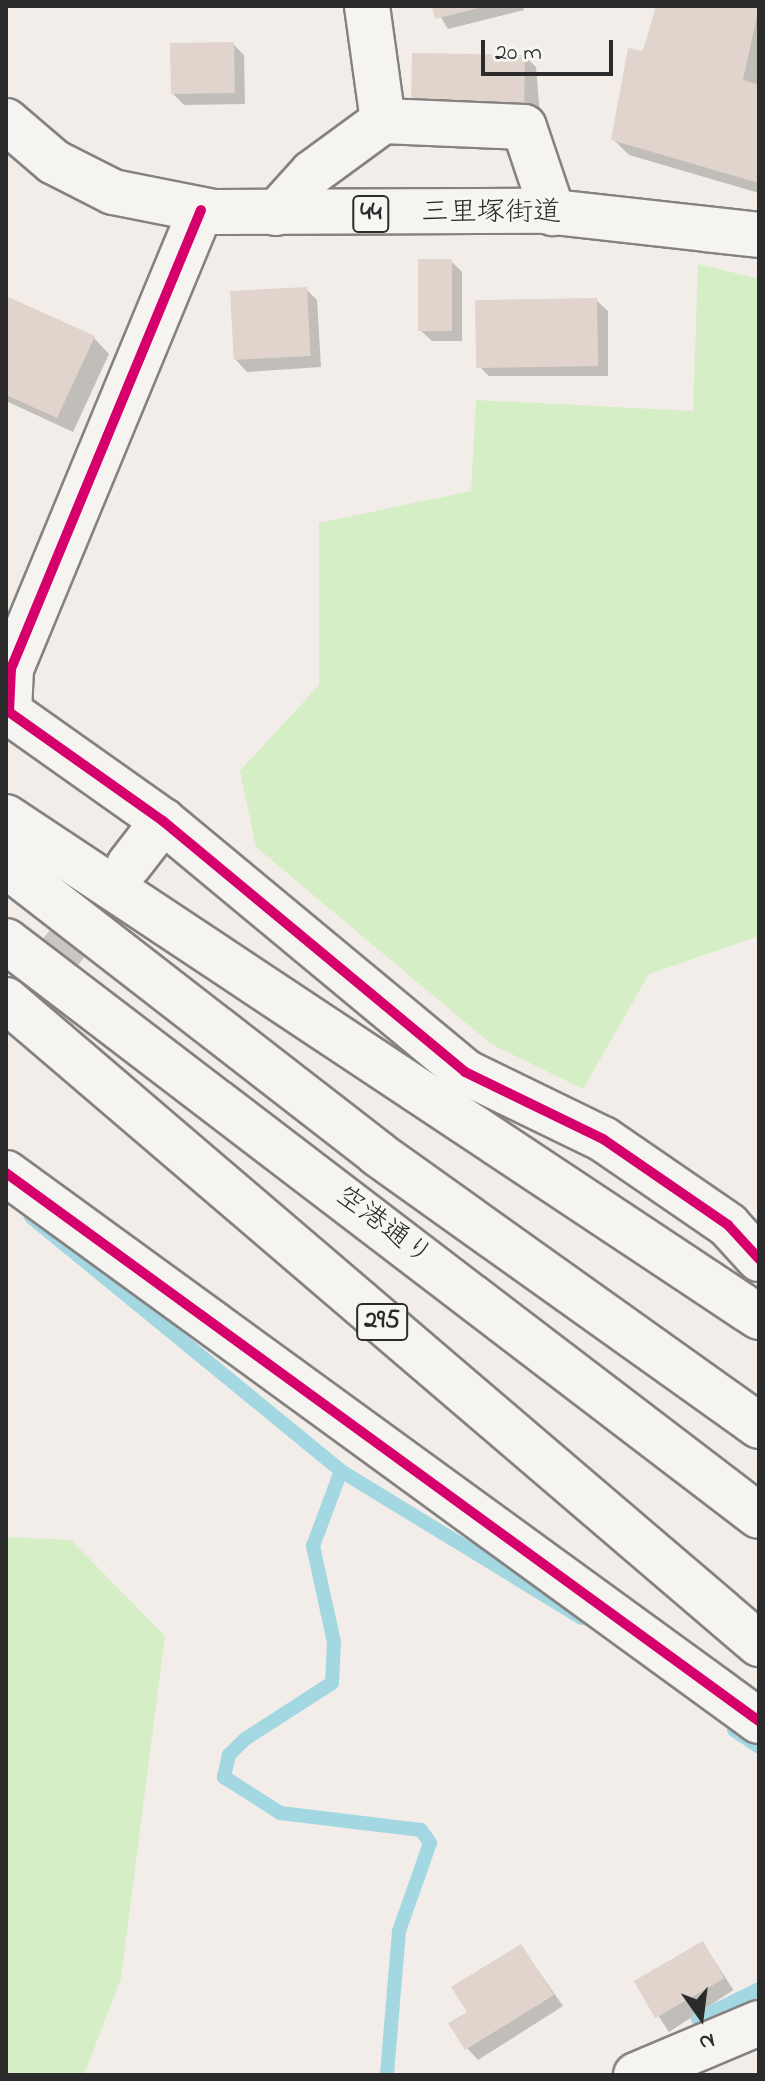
<!DOCTYPE html>
<meta charset="utf-8">
<style>
body{margin:0}
#map{position:relative;width:765px;height:2081px;overflow:hidden;background:#f2ede8;font-family:"Indie Flower","Klee One",sans-serif}
div>[style]{position:absolute}
[style*='--x']{left:calc(var(--x)*1px);top:calc(var(--y)*1px);width:calc(var(--w)*1px);rotate:calc(var(--a)*1deg)}
.green>*{inset:0;background:#d6eec6}
.shadow>*{inset:0;background:#0003;transform-origin:0 0}
.stream>*{height:14px;margin:-7px;padding:0 7px;transform-origin:7px;border-radius:7px;background:#a3d7e2}
.building>*{inset:0;background:#e0d4cd;transform-origin:0 0}
.minor-tunnel>*{height:44px;margin-top:-22px;transform-origin:0;background:repeating-linear-gradient(90deg,#cac6c2 0 44px,transparent 0 66px)}
.roads{filter:drop-shadow(2px 0 #858280) drop-shadow(-2px 0 #858280) drop-shadow(0 2px #858280) drop-shadow(0 -2px #858280)}
.minor>*{height:44px;margin:-22px;padding:0 22px;transform-origin:22px;border-radius:22px;background:#f5f4f1}
.major>*{height:44px;margin:-22px;padding:0 22px;transform-origin:22px;border-radius:22px;background:#f5f4f1}
.highway>*{height:44px;margin:-22px;padding:0 22px;transform-origin:22px;border-radius:22px;background:#f5f4f1}
.cycleway>*{height:10px;margin:-5px;padding:0 5px;transform-origin:5px;border-radius:5px;background:#d6006c}
span{translate:-50% -50%;white-space:nowrap;text-align:center;line-height:1.15;-webkit-text-stroke:7px #f6f6f2;paint-order:stroke}
.shield-label span{padding:2px 6px;background:#f6f6f2;border:2px solid;border-radius:6px;-webkit-text-stroke-width:0}
.shield-label{font-size:26px;color:#2b2b2b;font-weight:700}
.street-label{font-size:28px;color:#2b2b2b}
.frame{position:absolute;inset:0;border:8px solid #2b2b2b;pointer-events:none}
.north{position:absolute;left:661px;top:1977px;width:80px;height:80px;-webkit-text-stroke:6px #f6f6f2;paint-order:stroke;rotate:166deg;font-size:22px;font-weight:700;line-height:32px;text-align:center;color:#2b2b2b}
.north::after{content:'';display:block;margin:auto;width:28px;height:36px;background:#2b2b2b;clip-path:polygon(50% 0,100% 100%,50% 72%,0 100%)}
.scale{position:absolute;left:481px;top:40px;width:132px;height:36px;box-sizing:border-box;border:4px solid #2b2b2b;border-top:0;padding-left:10px;font-size:24px;line-height:28px;white-space:nowrap;color:#2b2b2b;-webkit-text-stroke:6px #f6f6f2;paint-order:stroke}
</style>
<div id="map">
<div class="green">
<i style="clip-path:polygon(698px 264px,759px 279px,759px 936px,649px 974px,583px 1089px,491px 1044px,256px 847px,240px 771px,319px 685px,319px 523px,471px 491px,476px 400px,693px 411px)"></i>
<i style="clip-path:polygon(6px 1537px,71px 1540px,165px 1636px,121px 1978px,84px 2075px,6px 2075px)"></i>
</div>
<div class="shadow">
<i style="clip-path:polygon(434px 6px,523px 6px,524px 10px,448px 29px)"></i>
<i style="clip-path:polygon(658px 6px,759px 6px,759px 193px,629px 155px,613px 139px)"></i>
<i style="clip-path:polygon(233px 44px,244px 55px,245px 104px,184px 105px,173px 94px)"></i>
<i style="clip-path:polygon(525px 56px,536px 67px,540px 115px,418px 106px)"></i>
<i style="clip-path:polygon(451px 261px,462px 272px,462px 341px,432px 341px,420px 330px)"></i>
<i style="clip-path:polygon(306px 289px,317px 300px,321px 367px,247px 372px,236px 360px)"></i>
<i style="clip-path:polygon(6px 298px,94px 338px,109px 354px,73px 432px,6px 401px)"></i>
<i style="clip-path:polygon(596px 300px,608px 311px,608px 376px,489px 376px,478px 365px)"></i>
<i style="left:703px;top:1943px;width:56px;height:77px;rotate:57deg"></i>
<i style="clip-path:polygon(521px 1946px,563px 2006px,478px 2060px,467px 2048px,470px 2012px)"></i>
</div>
<div class="stream">
<i style="--x:31;--y:1217;--w:401;--a:39.3"></i>
<i style="--x:341;--y:1471;--w:282;--a:31.4"></i>
<i style="--x:341;--y:1471;--w:80;--a:110.5"></i>
<i style="--x:313;--y:1546;--w:98;--a:77.7"></i>
<i style="--x:334;--y:1642;--w:41;--a:92.8"></i>
<i style="--x:332;--y:1683;--w:103;--a:147.2"></i>
<i style="--x:245;--y:1739;--w:23;--a:135"></i>
<i style="--x:229;--y:1755;--w:23;--a:103"></i>
<i style="--x:224;--y:1777;--w:67;--a:32.7"></i>
<i style="--x:280;--y:1813;--w:142;--a:6.9"></i>
<i style="--x:421;--y:1830;--w:16;--a:55"></i>
<i style="--x:430;--y:1843;--w:93;--a:109.4"></i>
<i style="--x:399;--y:1931;--w:144;--a:94.8"></i>
<i style="--x:734;--y:1730;--w:30;--a:34"></i>
<i style="--x:698;--y:2019;--w:68;--a:-26.2"></i>
</div>
<div class="building">
<i style="clip-path:polygon(432px 6px,482px 6px,482px 7px,435px 19px)"></i>
<i style="clip-path:polygon(656px 6px,759px 6px,743px 80px,759px 85px,759px 183px,611px 140px,628px 48px,643px 51px)"></i>
<i style="left:234px;top:42px;width:51px;height:64px;rotate:89deg"></i>
<i style="left:412px;top:53px;width:113px;height:54px;rotate:1deg"></i>
<i style="left:418px;top:259px;width:34px;height:72px"></i>
<i style="left:307px;top:287px;width:69px;height:77px;rotate:87deg"></i>
<i style="clip-path:polygon(6px 296px,95px 336px,57px 418px,6px 395px)"></i>
<i style="left:597px;top:298px;width:68px;height:122px;rotate:89deg"></i>
<i style="left:703px;top:1941px;width:43px;height:80px;rotate:60deg"></i>
<i style="clip-path:polygon(521px 1944px,554px 1995px,465px 2050px,448px 2023px,467px 2012px,451px 1987px)"></i>
</div>
<div class="minor-tunnel">
<i style="--x:6;--y:1021;--w:199;--a:-51.7"></i>
</div>
<div class="roads">
<div class="minor">
<i style="--x:367;--y:6;--w:116;--a:82.1"></i>
<i style="--x:201;--y:210;--w:496;--a:112.5"></i>
<i style="--x:11;--y:668;--w:44;--a:92.6"></i>
<i style="--x:9;--y:712;--w:189;--a:35.3"></i>
<i style="--x:163;--y:821;--w:393;--a:39.7"></i>
<i style="--x:465;--y:1072;--w:153;--a:25.9"></i>
<i style="--x:603;--y:1139;--w:152;--a:34.5"></i>
<i style="--x:728;--y:1225;--w:46;--a:47.6"></i>
<i style="--x:276;--y:213;--w:54;--a:-48"></i>
<i style="--x:312;--y:173;--w:88;--a:-36.2"></i>
<i style="--x:383;--y:121;--w:141;--a:2.4"></i>
<i style="--x:524;--y:127;--w:91;--a:71.4"></i>
<i style="--x:129;--y:865;--w:56;--a:-52.3"></i>
<i style="--x:6;--y:1173;--w:931;--a:36.05"></i>
<i style="--x:636;--y:2075;--w:134;--a:-22.9"></i>
</div>
<div class="major">
<i style="--x:6;--y:121;--w:63;--a:40.5"></i>
<i style="--x:54;--y:162;--w:66;--a:27"></i>
<i style="--x:113;--y:192;--w:103;--a:11.2"></i>
<i style="--x:214;--y:212;--w:331;--a:-0.2"></i>
<i style="--x:545;--y:211;--w:215;--a:6.4"></i>
</div>
<div class="highway">
<i style="--x:6;--y:817;--w:904;--a:33.58"></i>
<i style="--x:6;--y:865;--w:471;--a:37.8"></i>
<i style="--x:378;--y:1154;--w:468;--a:35.5"></i>
<i style="--x:6;--y:941;--w:947;--a:37.37"></i>
<i style="--x:6;--y:1000;--w:991;--a:40.54"></i>
</div>
</div>
<div class="cycleway">
<i style="--x:201;--y:210;--w:496;--a:112.5"></i>
<i style="--x:11;--y:668;--w:44;--a:92.6"></i>
<i style="--x:9;--y:712;--w:189;--a:35.3"></i>
<i style="--x:163;--y:821;--w:393;--a:39.7"></i>
<i style="--x:465;--y:1072;--w:153;--a:25.9"></i>
<i style="--x:603;--y:1139;--w:152;--a:34.5"></i>
<i style="--x:728;--y:1225;--w:46;--a:47.6"></i>
<i style="--x:6;--y:1173;--w:931;--a:36.05"></i>
</div>
<div class="shield-label">
<span style="left:371px;top:214px">44</span>
<span style="left:382px;top:1322px">295</span>
</div>
<div class="street-label">
<span style="left:491px;top:214px">三里塚街道</span>
<span style="left:383px;top:1227px;rotate:37deg">空港通り</span>
</div>
<div class="frame"></div>
<div class="north">N</div>
<div class="scale">20 m</div>
</div>
